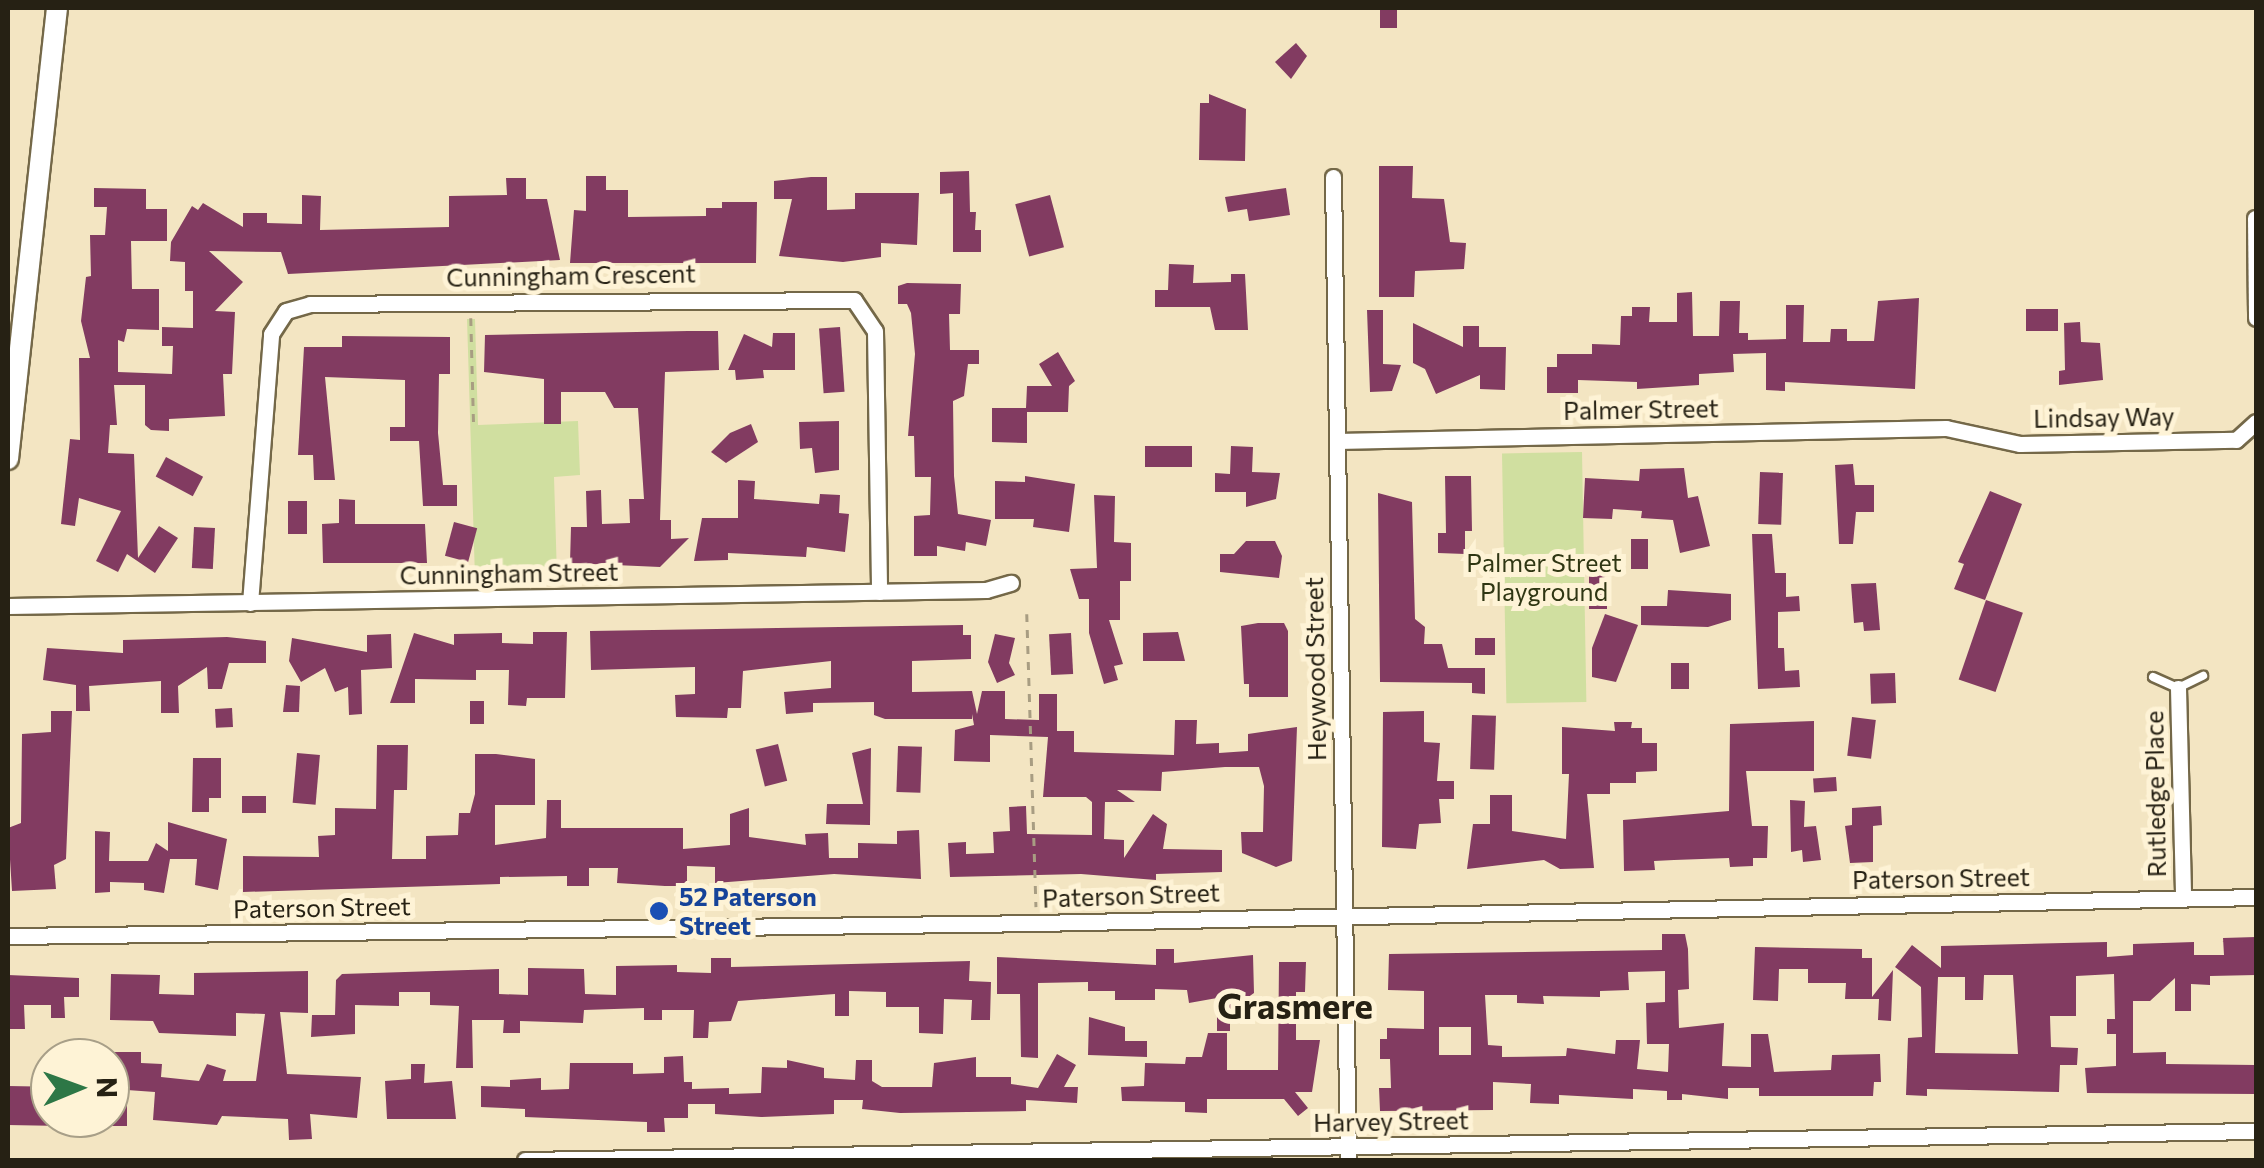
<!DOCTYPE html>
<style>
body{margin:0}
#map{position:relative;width:2264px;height:1168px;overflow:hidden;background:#f3e5c2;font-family:Commissioner,sans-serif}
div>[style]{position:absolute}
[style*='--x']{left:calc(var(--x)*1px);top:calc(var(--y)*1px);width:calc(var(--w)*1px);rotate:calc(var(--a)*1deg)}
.green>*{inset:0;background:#d0dfa0;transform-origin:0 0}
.building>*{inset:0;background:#823b61;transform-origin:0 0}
.path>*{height:2.5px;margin-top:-1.25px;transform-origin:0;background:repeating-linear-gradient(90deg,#a89d82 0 8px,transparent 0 16px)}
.roads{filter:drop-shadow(2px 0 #746848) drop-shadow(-2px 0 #746848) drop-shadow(0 2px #746848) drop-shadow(0 -2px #746848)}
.service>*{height:8px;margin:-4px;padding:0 4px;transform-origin:4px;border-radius:4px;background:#fff}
.minor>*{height:15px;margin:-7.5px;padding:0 7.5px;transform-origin:7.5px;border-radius:7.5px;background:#fff}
.tertiary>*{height:20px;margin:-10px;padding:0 10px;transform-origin:10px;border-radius:10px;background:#fff}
.dots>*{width:28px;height:28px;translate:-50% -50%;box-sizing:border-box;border:5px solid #fef3d6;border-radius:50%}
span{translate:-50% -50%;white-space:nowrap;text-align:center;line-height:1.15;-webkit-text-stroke:10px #fef3d6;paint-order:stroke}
.street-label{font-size:25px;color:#262114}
.park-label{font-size:25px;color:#2f3613}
.transit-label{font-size:25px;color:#164399;font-weight:700}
.left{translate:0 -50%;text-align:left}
.district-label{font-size:35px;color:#262114;font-weight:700}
.frame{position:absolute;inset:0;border:10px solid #262114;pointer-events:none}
.north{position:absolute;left:30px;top:1038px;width:100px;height:100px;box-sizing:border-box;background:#fef3d6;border:2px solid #a89f88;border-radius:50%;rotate:89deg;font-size:28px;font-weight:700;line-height:40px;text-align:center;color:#262114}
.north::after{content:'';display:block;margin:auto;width:35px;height:45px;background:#2d7746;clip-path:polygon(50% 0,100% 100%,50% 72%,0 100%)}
</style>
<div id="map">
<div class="green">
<i style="clip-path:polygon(467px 319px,475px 319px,478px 425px,578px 421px,580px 475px,554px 477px,557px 576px,475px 578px)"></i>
<i style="left:1582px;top:452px;width:250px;height:80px;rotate:89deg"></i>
</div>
<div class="building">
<i style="left:1380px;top:8px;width:17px;height:20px"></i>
<i style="clip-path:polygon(1296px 43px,1307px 56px,1291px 79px,1275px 62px)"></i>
<i style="clip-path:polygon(1209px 94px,1246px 109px,1245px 161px,1199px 160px,1200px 103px,1209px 103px)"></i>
<i style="clip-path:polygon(1379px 166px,1413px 166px,1412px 198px,1444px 199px,1450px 242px,1466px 243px,1464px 269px,1415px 271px,1414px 297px,1379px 297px)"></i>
<i style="clip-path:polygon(969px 171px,970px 212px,976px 212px,975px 230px,981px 230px,981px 252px,953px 252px,953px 193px,940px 194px,940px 172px)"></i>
<i style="clip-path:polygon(586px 176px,606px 176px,606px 190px,628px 190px,628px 217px,706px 216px,706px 208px,722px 208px,722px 202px,757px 202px,756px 263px,570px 263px,574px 210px,586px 211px)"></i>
<i style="clip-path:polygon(811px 177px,827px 177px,827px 210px,855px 209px,855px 193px,919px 193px,917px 245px,881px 243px,881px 257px,843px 262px,779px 256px,792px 199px,774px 199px,774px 181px)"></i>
<i style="clip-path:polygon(506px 178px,526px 178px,526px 199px,547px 199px,560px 260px,288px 274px,281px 252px,209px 251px,243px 282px,215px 311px,235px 312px,232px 374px,223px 374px,225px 416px,169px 419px,169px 431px,151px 430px,145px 425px,145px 385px,114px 385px,117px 425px,110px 425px,108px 453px,134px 454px,138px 558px,159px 526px,178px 538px,155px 573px,127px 554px,118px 572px,96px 561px,121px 511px,79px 498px,75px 526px,61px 524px,70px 439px,80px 440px,79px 358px,90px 358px,81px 321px,86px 277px,91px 276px,90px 235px,105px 235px,107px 207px,94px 207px,94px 188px,146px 189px,146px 209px,167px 209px,167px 241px,131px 241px,132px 289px,159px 289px,159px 330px,127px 329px,124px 342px,118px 340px,118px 372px,172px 374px,173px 346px,162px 346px,162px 327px,193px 328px,193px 291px,185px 291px,185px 262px,170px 261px,171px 242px,192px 206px,198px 210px,203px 203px,243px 227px,243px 213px,267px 213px,267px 223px,302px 224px,302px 195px,321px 196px,320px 230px,449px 227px,449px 196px,507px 195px)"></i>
<i style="clip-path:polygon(1286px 188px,1290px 215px,1249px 221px,1247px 209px,1228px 212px,1225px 197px)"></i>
<i style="left:1050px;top:195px;width:54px;height:36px;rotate:75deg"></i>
<i style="clip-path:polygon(1169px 264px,1194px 265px,1193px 283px,1231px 282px,1231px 274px,1245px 274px,1248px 330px,1215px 330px,1210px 307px,1155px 307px,1155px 290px,1168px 290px)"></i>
<i style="clip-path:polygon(907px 283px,961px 284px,960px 314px,949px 314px,950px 350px,979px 350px,979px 364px,968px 364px,964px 396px,953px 401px,954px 476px,958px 514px,991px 520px,986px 546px,966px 542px,965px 551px,937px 546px,937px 556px,914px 556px,914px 516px,930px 515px,931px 477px,915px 477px,914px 436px,908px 436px,915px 354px,911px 313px,907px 304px,898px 304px,898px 286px)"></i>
<i style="clip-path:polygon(1692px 292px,1693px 336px,1719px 336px,1720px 301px,1740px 301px,1739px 333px,1748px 333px,1748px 340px,1786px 339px,1786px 305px,1804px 305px,1803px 342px,1830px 342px,1831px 329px,1847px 329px,1847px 341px,1874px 341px,1878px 301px,1919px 298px,1915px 389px,1785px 382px,1785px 391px,1766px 390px,1766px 353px,1733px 354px,1734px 372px,1699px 374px,1699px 385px,1637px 389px,1637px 382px,1578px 380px,1578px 393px,1547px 393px,1547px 367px,1557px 367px,1557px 354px,1592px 354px,1592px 344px,1620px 345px,1621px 316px,1632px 316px,1632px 307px,1650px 307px,1649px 322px,1677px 322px,1677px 293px)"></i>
<i style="left:2026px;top:309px;width:32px;height:22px"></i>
<i style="clip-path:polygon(1367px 310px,1383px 310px,1383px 364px,1401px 365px,1392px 391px,1370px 392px)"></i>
<i style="clip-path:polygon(2080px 322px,2081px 342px,2100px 343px,2103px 380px,2059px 385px,2059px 371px,2065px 370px,2064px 323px)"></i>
<i style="clip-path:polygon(1413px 323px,1463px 347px,1463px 326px,1479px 326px,1479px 347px,1506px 347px,1505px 390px,1480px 389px,1480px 375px,1436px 394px,1425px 369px,1413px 363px)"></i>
<i style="left:840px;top:327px;width:65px;height:21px;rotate:86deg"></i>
<i style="clip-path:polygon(688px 331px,718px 331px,719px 370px,665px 372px,660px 520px,671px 520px,671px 539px,689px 538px,660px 567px,570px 563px,571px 527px,587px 527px,586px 491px,601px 490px,602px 524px,630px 523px,629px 499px,644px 499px,638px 408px,614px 408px,605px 392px,561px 392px,561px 424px,544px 424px,544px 379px,484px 372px,485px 335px)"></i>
<i style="clip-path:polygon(773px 333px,795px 333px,795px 370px,763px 370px,764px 378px,736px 380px,735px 370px,728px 370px,744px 334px,772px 347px)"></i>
<i style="clip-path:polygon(342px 336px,450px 337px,450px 374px,439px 374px,438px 433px,443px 485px,457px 485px,457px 506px,423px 506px,419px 441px,390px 441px,390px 427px,405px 427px,405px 380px,325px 377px,335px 480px,314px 480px,313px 455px,298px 455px,304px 347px,342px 347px)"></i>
<i style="clip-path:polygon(1058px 352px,1075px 381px,1069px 386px,1068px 412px,1027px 412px,1027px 443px,992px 442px,992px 408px,1026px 408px,1027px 386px,1052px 386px,1039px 364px)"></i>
<i style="clip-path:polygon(839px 421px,839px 470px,815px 473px,812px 448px,800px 449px,799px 422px)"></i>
<i style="clip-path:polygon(751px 424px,758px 442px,726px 463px,711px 452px,730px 433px)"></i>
<i style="left:1192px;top:446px;width:21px;height:47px;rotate:90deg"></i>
<i style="clip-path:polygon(1231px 446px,1253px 447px,1252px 472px,1280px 473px,1276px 499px,1246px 507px,1246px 492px,1215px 492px,1215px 473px,1230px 474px)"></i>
<i style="left:166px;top:457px;width:42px;height:22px;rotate:28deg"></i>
<i style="clip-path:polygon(1853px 464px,1855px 485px,1874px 485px,1874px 512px,1856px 512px,1853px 544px,1839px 544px,1835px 465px)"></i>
<i style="clip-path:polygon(1684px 468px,1688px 498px,1698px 496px,1710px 546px,1680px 553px,1673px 520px,1641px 518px,1642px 511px,1613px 509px,1612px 519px,1583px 518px,1585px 478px,1639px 481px,1640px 469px)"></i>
<i style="left:1760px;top:472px;width:23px;height:52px;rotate:2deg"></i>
<i style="clip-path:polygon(1025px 476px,1075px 484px,1069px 532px,1033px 527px,1034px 519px,995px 519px,995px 481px,1025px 482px)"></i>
<i style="clip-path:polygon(1445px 476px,1471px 476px,1472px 531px,1465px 531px,1465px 554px,1438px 553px,1438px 533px,1446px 533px)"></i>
<i style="clip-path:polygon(738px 480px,755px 481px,754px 499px,819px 504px,820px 494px,840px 495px,839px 513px,849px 514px,845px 552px,807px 547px,806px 557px,728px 553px,728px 560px,694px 561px,702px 518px,738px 518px)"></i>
<i style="clip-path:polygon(1990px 491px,2022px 504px,1985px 600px,1954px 589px,1964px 564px,1958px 562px)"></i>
<i style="clip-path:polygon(1378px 493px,1412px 502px,1415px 619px,1425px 627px,1424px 644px,1442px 644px,1448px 668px,1485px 668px,1485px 694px,1472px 693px,1472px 683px,1380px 682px)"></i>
<i style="clip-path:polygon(1094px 495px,1115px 496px,1114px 542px,1131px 543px,1131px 581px,1120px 581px,1120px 620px,1109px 620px,1123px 664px,1114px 666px,1118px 680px,1104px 684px,1089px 633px,1089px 599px,1079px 599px,1070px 569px,1097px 568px)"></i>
<i style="clip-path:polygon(339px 499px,355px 500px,355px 524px,425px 524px,427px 563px,323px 563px,322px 524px,339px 523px)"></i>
<i style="left:288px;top:501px;width:19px;height:33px"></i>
<i style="left:454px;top:522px;width:24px;height:35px;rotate:15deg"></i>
<i style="left:194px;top:527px;width:21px;height:41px;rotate:3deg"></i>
<i style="clip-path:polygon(1752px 534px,1772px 534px,1775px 573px,1786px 573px,1786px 597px,1799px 596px,1800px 611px,1778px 612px,1778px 648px,1784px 648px,1785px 671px,1799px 670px,1800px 687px,1758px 689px)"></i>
<i style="left:1631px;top:539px;width:17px;height:30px"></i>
<i style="clip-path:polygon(1246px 541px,1275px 541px,1282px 556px,1279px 578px,1220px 572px,1220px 554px,1234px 554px)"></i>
<i style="left:1589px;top:570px;width:18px;height:39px"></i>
<i style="clip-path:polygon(1876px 583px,1880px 630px,1864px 631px,1863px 622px,1854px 623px,1851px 584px)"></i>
<i style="clip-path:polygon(1668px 590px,1731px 594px,1731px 620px,1708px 627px,1641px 625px,1641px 606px,1667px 606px)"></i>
<i style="left:1986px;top:600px;width:39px;height:84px;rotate:19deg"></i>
<i style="clip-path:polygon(1605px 614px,1638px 625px,1616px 682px,1592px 677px,1592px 648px)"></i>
<i style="clip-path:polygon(1258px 623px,1284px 623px,1288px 631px,1288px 697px,1249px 697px,1249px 684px,1244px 684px,1241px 626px)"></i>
<i style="clip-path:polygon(963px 625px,963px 635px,971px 635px,971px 659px,912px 661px,912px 692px,972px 691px,977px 714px,982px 691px,1005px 691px,1005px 719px,1039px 720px,1039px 694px,1057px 694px,1057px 731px,1074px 731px,1074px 752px,1174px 755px,1175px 720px,1197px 720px,1196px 744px,1219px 743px,1219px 753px,1248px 751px,1248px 734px,1297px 727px,1292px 861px,1276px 867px,1242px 853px,1241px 832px,1263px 832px,1264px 786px,1259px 767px,1225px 767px,1162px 772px,1161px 791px,1117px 790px,1135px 802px,1105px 802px,1104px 839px,1124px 840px,1124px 858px,1153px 814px,1167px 824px,1163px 849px,1222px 850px,1222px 872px,1156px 874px,1156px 880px,1081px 874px,950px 877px,948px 843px,966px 842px,966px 854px,994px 853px,993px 832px,1010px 831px,1009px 807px,1026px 806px,1027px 834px,1092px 835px,1092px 802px,1086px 797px,1043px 797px,1048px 737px,990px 735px,990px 762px,954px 761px,955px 730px,974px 725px,972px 714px,972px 719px,885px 719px,874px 715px,874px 702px,813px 703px,813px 712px,786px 714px,784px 692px,831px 688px,831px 661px,743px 671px,741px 708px,728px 708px,727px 718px,676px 717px,675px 695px,695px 694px,695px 667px,591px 670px,590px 631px)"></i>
<i style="clip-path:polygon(533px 632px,567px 632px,565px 698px,527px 698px,526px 706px,508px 705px,509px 670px,476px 670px,476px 680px,415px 679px,415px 703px,390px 703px,414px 633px,454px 645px,454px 634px,502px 633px,502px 643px,533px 644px)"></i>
<i style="clip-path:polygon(1178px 632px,1185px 661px,1143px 661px,1143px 633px)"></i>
<i style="left:1071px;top:633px;width:41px;height:22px;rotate:87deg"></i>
<i style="clip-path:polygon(391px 634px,392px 668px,361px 670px,362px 714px,349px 715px,348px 687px,335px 692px,325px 668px,301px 682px,289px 661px,292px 638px,367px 652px,367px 635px)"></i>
<i style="clip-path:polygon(995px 634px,1015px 638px,1009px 663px,1015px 675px,997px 683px,988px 662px)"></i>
<i style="clip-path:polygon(227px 637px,266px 641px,266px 663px,229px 663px,222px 689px,208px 689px,207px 667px,178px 686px,179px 713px,161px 713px,161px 681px,89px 686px,90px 711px,76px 711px,76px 685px,43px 680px,47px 648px,123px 653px,123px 640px)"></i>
<i style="left:1475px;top:638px;width:20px;height:17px"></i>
<i style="left:1671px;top:663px;width:18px;height:26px"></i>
<i style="left:1895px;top:673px;width:30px;height:25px;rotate:88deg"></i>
<i style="clip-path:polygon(286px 685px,300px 686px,299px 712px,283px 712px)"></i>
<i style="left:470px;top:701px;width:14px;height:23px"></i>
<i style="left:232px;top:708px;width:19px;height:17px;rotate:87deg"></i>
<i style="clip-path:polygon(51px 711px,72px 711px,66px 859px,54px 865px,56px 889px,12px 891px,8px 828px,21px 823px,22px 734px,51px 732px)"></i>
<i style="clip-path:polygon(1424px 711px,1424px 742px,1440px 743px,1437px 781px,1454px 781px,1454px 799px,1439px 799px,1441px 823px,1419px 824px,1416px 849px,1382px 847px,1383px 712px)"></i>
<i style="left:1472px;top:715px;width:24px;height:54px;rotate:2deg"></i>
<i style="left:1852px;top:717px;width:24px;height:39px;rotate:7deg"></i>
<i style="clip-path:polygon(1814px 721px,1814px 771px,1746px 771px,1752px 826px,1768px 826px,1767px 858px,1753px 858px,1753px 866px,1730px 867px,1729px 858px,1674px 860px,1654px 861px,1655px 870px,1624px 871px,1623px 820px,1729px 811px,1730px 724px)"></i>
<i style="clip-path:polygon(1614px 722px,1632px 722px,1631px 728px,1642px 728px,1642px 743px,1657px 743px,1657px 771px,1636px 772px,1636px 783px,1610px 783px,1610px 794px,1587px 794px,1594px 868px,1560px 869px,1544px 860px,1467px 869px,1473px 824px,1490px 824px,1490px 795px,1512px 795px,1512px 831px,1566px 839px,1569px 774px,1562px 774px,1562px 727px,1615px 731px)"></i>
<i style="left:778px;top:744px;width:38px;height:23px;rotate:76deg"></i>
<i style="clip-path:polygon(377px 745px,408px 745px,407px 790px,394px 790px,392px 859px,426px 859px,426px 836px,458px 835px,459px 813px,470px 813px,475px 794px,475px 754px,496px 754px,535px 759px,535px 805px,495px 805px,495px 845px,546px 838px,547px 800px,561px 800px,561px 828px,683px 828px,683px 849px,730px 845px,730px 814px,749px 808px,749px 837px,806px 845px,805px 834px,828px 833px,829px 858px,858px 858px,858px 843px,897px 844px,897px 831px,919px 830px,921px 879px,834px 874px,715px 883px,715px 867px,687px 866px,687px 886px,665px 886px,617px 883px,618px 868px,589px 868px,589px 886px,567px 886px,567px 876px,500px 877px,500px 884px,243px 892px,243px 856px,319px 857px,318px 836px,335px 835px,335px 808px,376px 809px)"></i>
<i style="left:898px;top:746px;width:24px;height:46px;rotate:2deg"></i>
<i style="clip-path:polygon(871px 748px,870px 825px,826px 824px,827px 804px,863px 804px,852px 753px)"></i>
<i style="left:297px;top:753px;width:23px;height:50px;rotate:5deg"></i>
<i style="clip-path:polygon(193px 758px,221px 758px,221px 798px,209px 798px,209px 812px,192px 812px)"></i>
<i style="left:1836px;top:777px;width:14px;height:23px;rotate:86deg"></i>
<i style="left:242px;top:796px;width:24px;height:17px"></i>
<i style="clip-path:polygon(1790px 800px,1805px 801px,1804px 827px,1816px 826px,1821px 860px,1803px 862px,1802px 850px,1791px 852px)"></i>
<i style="clip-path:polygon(1881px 806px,1882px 825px,1873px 826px,1873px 862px,1850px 863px,1845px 826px,1852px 825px,1852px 808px)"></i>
<i style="clip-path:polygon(168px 822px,227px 839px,218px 890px,195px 885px,197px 859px,170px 859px,164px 893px,144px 890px,144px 883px,110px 882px,110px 892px,95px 893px,95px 831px,110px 832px,109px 861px,148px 861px,156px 843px,168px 851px)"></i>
<i style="clip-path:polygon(evenodd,1662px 934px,1685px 934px,1688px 949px,1689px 989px,1678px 990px,1679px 1028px,1724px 1023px,1722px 1066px,1751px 1067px,1751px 1034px,1768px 1034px,1774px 1072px,1831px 1070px,1832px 1055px,1880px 1054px,1881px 1082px,1874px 1082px,1873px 1096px,1759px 1096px,1759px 1088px,1728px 1088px,1728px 1099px,1682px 1094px,1682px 1100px,1667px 1100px,1667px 1091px,1633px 1089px,1633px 1099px,1559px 1095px,1559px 1104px,1530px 1103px,1531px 1084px,1493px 1082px,1493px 1110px,1380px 1111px,1379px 1088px,1391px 1088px,1390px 1059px,1380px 1059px,1380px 1039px,1387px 1039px,1387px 1028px,1424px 1029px,1424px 991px,1388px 990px,1389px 954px,1662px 950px,1662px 934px,1665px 971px,1665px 1002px,1646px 1003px,1647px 1044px,1669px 1044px,1668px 1072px,1637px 1069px,1640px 1040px,1616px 1040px,1615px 1054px,1567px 1048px,1566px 1056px,1502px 1057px,1502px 1046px,1488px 1045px,1485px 995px,1517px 995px,1517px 1003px,1544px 1004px,1543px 996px,1600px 997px,1600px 991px,1629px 990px,1628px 972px,1665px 971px,1662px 934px,1439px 1027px,1471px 1027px,1471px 1055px,1439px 1055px,1439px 1027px)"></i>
<i style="clip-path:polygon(evenodd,2256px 937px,2256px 975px,2210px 976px,2210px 985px,2191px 984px,2191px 1011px,2175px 1011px,2175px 978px,2150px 1001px,2133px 1001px,2133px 1053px,2166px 1052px,2166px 1064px,2256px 1065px,2256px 1094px,2087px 1093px,2085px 1068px,2116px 1066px,2116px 1034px,2107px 1034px,2107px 1019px,2115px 1019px,2114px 974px,2076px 976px,2076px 1016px,2050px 1016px,2051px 1047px,2078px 1048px,2077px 1065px,2060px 1065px,2059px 1092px,1927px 1089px,1927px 1096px,1906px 1095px,1908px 1038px,1922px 1037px,1921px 987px,1895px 967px,1912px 945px,1941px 968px,1941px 946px,2107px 942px,2107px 957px,2133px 955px,2133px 944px,2194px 942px,2194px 955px,2224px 955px,2223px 938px,2256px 937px,1984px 975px,2013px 975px,2018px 1054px,1935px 1053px,1938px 977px,1965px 977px,1965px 1000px,1983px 1000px,1984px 975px)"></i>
<i style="clip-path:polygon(1755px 947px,1862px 949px,1862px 958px,1872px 958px,1872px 997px,1893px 970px,1891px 1021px,1878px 1020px,1879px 999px,1845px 999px,1846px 983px,1808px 983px,1808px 969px,1779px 969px,1778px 1001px,1753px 1000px)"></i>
<i style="clip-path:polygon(1156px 949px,1174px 949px,1174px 963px,1253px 955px,1254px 993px,1230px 1010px,1230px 1031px,1217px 1031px,1217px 998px,1189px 1003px,1187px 990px,1155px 989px,1155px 1000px,1115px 1000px,1115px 991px,1088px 991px,1088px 982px,1038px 983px,1038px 1058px,1021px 1057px,1020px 994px,997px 994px,997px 957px,1156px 965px)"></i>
<i style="clip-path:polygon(711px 958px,731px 958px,731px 967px,970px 961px,969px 981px,991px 982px,990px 1020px,971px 1020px,972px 1000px,944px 999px,943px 1034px,919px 1033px,919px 1007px,886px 1007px,886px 992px,849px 991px,849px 1016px,835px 1016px,835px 994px,738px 1001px,731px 1021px,709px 1022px,708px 1038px,693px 1038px,694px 1010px,662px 1010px,662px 1020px,644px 1020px,644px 1008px,584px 1010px,583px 1023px,520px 1021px,520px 1033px,503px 1033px,504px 1020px,472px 1020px,473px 1068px,456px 1068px,459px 1006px,430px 1005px,430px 992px,399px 992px,399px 1006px,355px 1005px,355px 1034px,311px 1037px,312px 1015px,335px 1015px,336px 980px,342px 974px,499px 969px,499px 994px,528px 995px,528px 968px,584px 969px,585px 994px,616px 995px,616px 966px,677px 965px,677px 972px,711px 973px)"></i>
<i style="clip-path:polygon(1279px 962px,1306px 962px,1305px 992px,1296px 992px,1296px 1040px,1320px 1040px,1312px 1092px,1295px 1092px,1308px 1108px,1298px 1116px,1284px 1099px,1207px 1099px,1207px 1113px,1185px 1112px,1185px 1102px,1122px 1101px,1121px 1087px,1144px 1086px,1145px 1063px,1185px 1064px,1186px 1057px,1202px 1057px,1208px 1033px,1227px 1033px,1227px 1070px,1278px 1070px)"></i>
<i style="clip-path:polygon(308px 971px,308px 1013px,280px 1012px,287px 1074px,361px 1077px,357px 1118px,310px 1114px,312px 1139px,289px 1140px,288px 1119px,222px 1116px,217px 1125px,153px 1120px,155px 1092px,127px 1090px,127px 1126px,110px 1126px,110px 1052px,141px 1052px,141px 1063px,162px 1064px,161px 1077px,199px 1081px,207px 1064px,226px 1070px,223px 1081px,256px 1081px,265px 1014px,236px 1013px,236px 1036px,159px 1033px,153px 1021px,110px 1020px,111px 974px,160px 975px,159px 994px,194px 995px,194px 973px)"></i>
<i style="clip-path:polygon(8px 975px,79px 978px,79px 997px,64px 997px,65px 1018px,51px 1018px,51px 1005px,24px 1005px,25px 1029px,8px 1029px)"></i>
<i style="clip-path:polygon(1089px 1017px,1125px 1027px,1125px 1041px,1147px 1041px,1147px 1057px,1088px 1055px)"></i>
<i style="clip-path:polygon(1057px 1054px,1076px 1065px,1064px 1087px,1078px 1087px,1077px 1103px,1026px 1100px,1026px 1111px,900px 1113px,862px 1109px,863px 1100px,834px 1100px,834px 1114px,761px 1117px,715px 1114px,715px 1104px,688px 1104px,688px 1118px,664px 1118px,665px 1132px,647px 1132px,647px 1122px,525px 1117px,525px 1109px,481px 1107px,481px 1086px,510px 1087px,510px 1080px,541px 1078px,541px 1090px,569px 1089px,570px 1063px,633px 1063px,633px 1074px,664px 1073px,664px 1057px,683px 1056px,684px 1082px,692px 1082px,692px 1089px,729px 1088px,729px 1094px,761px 1093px,762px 1067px,787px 1068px,787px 1060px,824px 1068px,824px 1078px,855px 1080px,856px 1060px,872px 1060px,872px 1081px,882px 1087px,932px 1087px,934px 1063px,976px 1057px,976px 1077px,1011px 1077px,1011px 1084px,1038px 1088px)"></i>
<i style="clip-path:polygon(411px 1064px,425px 1064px,424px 1083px,452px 1081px,456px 1119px,387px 1119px,385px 1081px,411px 1079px)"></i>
<i style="left:8px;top:1086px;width:42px;height:39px;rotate:1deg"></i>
</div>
<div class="path">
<i style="--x:471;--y:318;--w:111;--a:88.5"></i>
<i style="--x:1027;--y:614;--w:293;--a:88.2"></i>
</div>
<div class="roads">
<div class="service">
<i style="--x:2153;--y:677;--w:27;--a:24"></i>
<i style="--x:2178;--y:688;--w:28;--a:-26"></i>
</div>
<div class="minor">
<i style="--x:1333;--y:177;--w:983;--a:89.13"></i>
<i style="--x:2255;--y:218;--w:100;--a:89.4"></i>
<i style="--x:1337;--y:441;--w:609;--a:-1.22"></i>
<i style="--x:1946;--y:428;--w:76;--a:12.2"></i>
<i style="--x:2020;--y:444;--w:216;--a:-1.1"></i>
<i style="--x:2236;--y:440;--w:27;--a:-42"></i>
<i style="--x:250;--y:603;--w:270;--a:-85.5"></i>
<i style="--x:271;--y:334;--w:27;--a:-57"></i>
<i style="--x:286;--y:311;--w:25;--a:-16"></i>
<i style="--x:310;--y:304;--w:544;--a:-0.42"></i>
<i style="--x:854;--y:300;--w:37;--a:56"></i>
<i style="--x:875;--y:331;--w:261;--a:89.1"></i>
<i style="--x:8;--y:606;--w:978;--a:-0.94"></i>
<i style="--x:986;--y:590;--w:26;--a:-16"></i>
<i style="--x:2178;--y:688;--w:211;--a:88.6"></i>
<i style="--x:8;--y:936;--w:1028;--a:-0.72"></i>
<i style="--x:1036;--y:923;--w:1220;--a:-1.22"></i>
<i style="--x:525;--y:1160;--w:1731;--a:-0.96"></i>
</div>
<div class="tertiary">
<i style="--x:8;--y:459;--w:454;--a:-83.8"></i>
</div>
</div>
<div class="dots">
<i style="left:659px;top:911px;background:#1a4fb4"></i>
</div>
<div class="street-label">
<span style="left:571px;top:275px;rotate:-1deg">Cunningham Crescent</span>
<span style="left:1641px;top:409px;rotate:-1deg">Palmer Street</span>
<span style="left:2104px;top:417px;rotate:-1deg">Lindsay Way</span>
<span style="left:509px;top:573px;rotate:-1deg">Cunningham Street</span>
<span style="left:1315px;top:669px;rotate:-91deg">Heywood Street</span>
<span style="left:2155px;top:794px;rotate:-91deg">Rutledge Place</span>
<span style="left:1941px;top:878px;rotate:-1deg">Paterson Street</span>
<span style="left:1131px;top:895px;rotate:-2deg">Paterson Street</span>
<span style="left:322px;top:907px;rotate:-1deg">Paterson Street</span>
<span style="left:1391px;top:1121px;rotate:-1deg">Harvey Street</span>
</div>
<div class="park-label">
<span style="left:1544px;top:577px">Palmer Street<br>Playground</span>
</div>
<div class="transit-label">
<span class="left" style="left:679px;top:911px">52 Paterson<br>Street</span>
</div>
<div class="district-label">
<span style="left:1295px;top:1005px">Grasmere</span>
</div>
<div class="frame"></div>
<div class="north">N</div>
</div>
